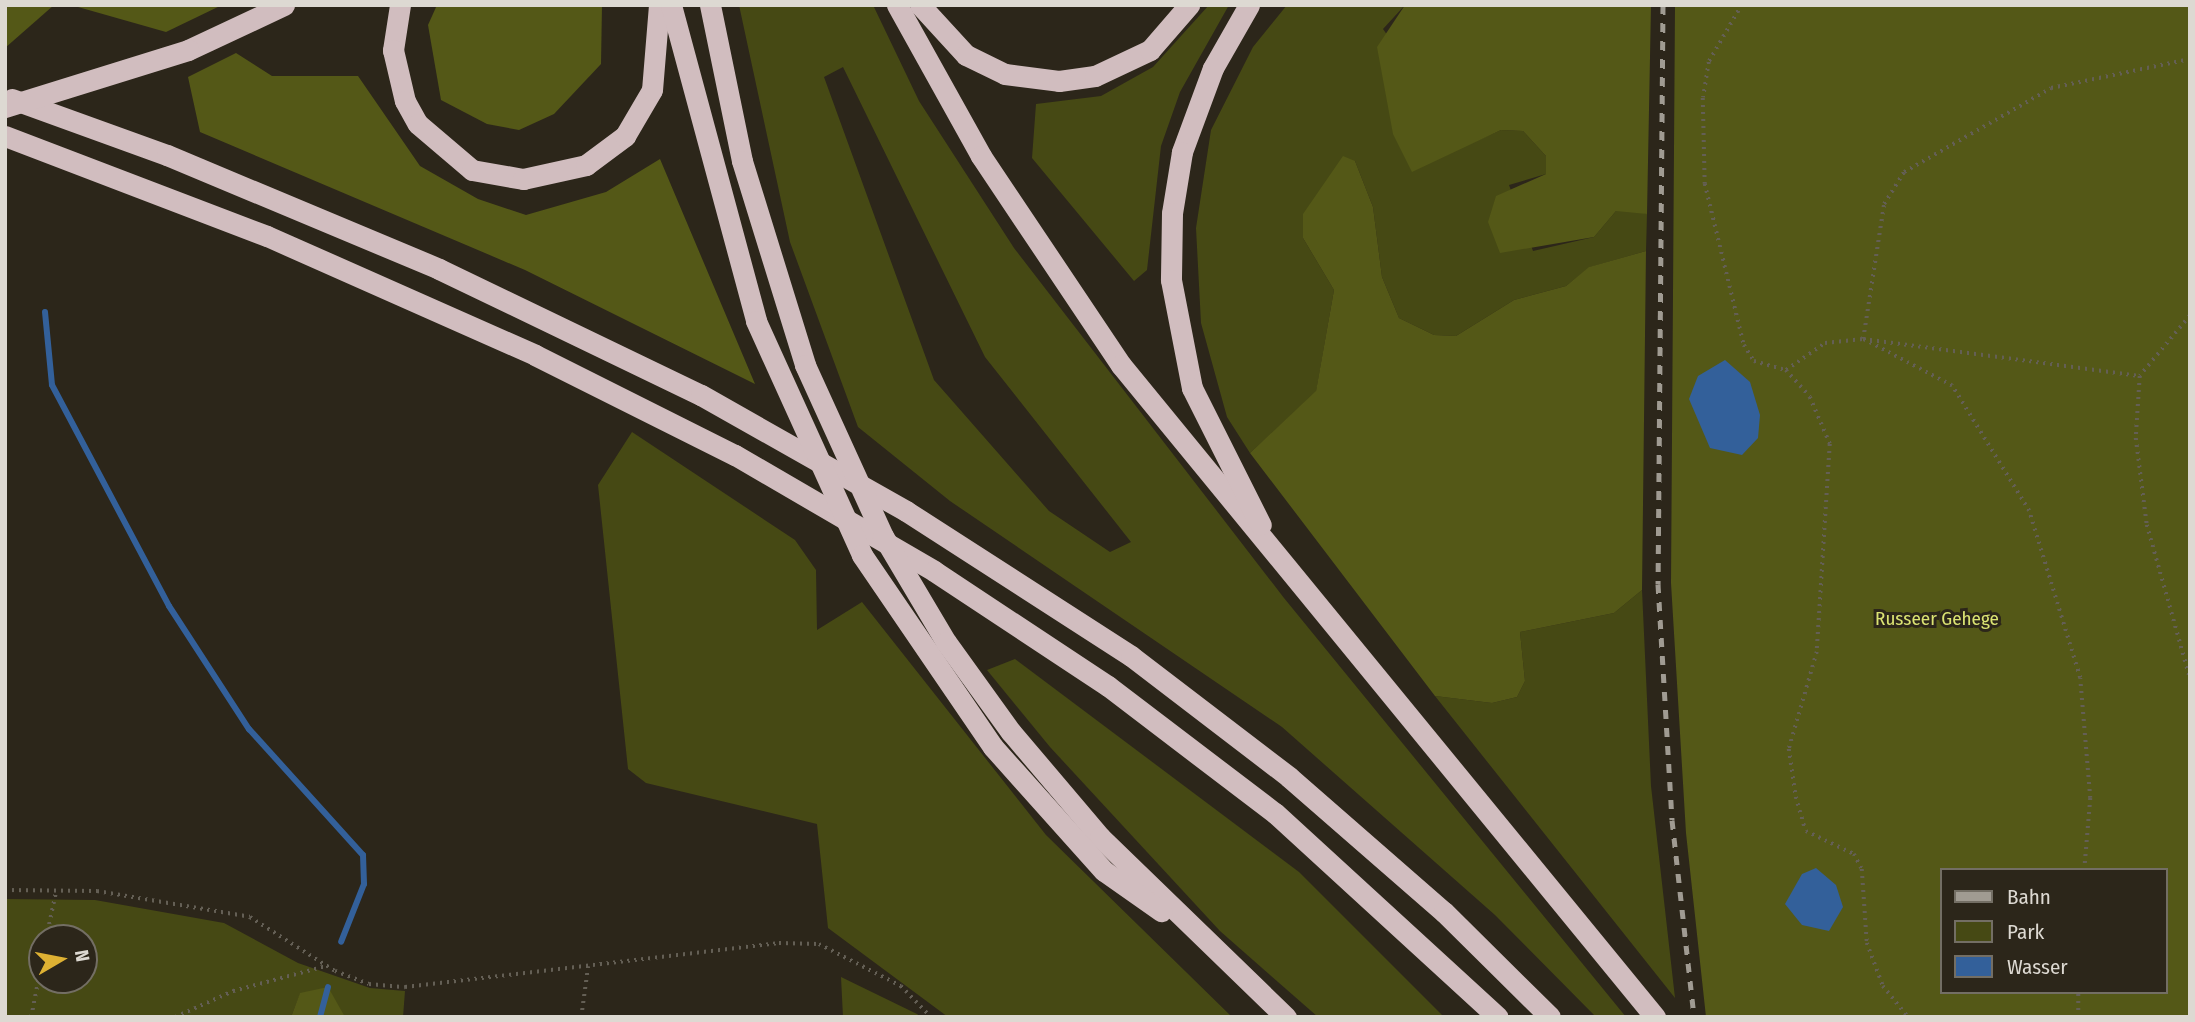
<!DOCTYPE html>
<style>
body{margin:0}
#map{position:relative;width:2195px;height:1022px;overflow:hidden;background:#2c261a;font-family:"Fira Sans Condensed",sans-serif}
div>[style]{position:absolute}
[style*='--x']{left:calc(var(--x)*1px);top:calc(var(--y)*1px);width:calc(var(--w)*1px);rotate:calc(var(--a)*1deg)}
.green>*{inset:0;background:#464914}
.forest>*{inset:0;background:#545817}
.water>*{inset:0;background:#33609a}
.stream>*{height:6px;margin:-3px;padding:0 3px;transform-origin:3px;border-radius:3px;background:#33609a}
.path>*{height:3.5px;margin-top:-1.75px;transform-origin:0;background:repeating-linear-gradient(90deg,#645f55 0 2px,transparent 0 7px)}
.highway>*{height:21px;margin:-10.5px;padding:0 10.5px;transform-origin:10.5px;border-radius:10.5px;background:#d1bdbf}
.rail>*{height:5px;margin-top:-2.5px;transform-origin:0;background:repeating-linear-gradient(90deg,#a09b92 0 9px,transparent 0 18px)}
.highway-bridge>*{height:21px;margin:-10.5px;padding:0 10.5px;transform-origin:10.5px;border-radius:10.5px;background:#d1bdbf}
span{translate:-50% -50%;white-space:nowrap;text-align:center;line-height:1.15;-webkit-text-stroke:6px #2c261a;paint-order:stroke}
.park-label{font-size:19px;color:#dbe373}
.frame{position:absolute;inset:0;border:7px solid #ddd9d2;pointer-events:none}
.legend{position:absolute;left:1940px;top:868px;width:228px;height:126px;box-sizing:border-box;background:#2c261a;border:2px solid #736e64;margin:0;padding:9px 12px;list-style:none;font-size:21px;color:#ddd9d2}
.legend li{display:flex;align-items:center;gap:14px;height:35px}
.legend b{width:35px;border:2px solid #736e64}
.north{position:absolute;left:28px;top:924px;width:70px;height:70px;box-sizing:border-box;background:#2c261a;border:2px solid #736e64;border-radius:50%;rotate:80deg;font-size:19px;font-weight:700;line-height:28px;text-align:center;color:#ddd9d2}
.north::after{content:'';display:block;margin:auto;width:24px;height:32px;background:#deb133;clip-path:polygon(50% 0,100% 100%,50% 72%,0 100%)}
</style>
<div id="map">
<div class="green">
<i style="clip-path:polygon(evenodd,739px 5px,873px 5px,919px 101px,1014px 248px,1284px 598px,1626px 1017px,1596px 1017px,1495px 915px,1282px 727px,950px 501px,858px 427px,790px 242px,739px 5px,843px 67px,985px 357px,1131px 542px,1110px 552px,1049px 511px,934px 380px,824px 77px,843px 67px)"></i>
<i style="clip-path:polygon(1209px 5px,1229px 5px,1180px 92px,1161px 146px,1147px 270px,1134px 281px,1032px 158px,1036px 104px,1101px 96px,1153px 67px)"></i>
<i style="clip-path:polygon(1287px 5px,1405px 5px,1383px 29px,1465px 146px,1501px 130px,1523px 131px,1546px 156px,1546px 174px,1509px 185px,1533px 251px,1594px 237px,1616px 211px,1631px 209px,1647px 214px,1646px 251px,1590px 267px,1566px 286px,1514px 300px,1456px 336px,1434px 335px,1399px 318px,1382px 277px,1373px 207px,1355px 161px,1303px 238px,1334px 290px,1316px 392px,1250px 453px,1227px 417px,1201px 323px,1196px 228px,1211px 130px,1253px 47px)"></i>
<i style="clip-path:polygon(632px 432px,795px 540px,816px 570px,817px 630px,862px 602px,1046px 835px,1232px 1017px,948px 1017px,828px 928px,817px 824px,646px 783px,628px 769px,598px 485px)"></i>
<i style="clip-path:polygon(1642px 590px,1651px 786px,1675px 998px,1435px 696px,1492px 703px,1517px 697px,1525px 681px,1520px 632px,1614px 613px)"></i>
<i style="clip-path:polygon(1015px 659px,1299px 872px,1444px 1017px,1318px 1017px,1220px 931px,1050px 747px,987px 670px)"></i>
<i style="clip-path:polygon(evenodd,5px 899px,95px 900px,224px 923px,298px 963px,370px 988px,405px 991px,403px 1017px,345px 1017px,300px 994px,291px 1017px,5px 1017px,5px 899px,42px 938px,84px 938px,84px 980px,42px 980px,42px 938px)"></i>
<i style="clip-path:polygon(841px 977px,917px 1014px,921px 1017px,843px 1017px)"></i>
</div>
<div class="forest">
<i style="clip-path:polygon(5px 5px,54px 5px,5px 48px)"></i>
<i style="clip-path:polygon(71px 5px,222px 5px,166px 32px)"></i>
<i style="clip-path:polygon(437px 5px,602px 5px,601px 64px,554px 114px,519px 130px,487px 124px,441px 100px,428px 25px)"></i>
<i style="clip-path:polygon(1405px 5px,1651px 5px,1647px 214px,1616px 211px,1594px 237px,1500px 253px,1488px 222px,1496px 196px,1546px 174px,1546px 156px,1523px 131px,1501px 130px,1412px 172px,1393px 134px,1377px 47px)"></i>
<i style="clip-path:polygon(evenodd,1675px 5px,2190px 5px,2190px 1017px,1706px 1017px,1686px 833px,1671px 583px,1675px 5px,1941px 870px,2165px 870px,2165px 992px,1941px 992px,1941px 870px)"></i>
<i style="clip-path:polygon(236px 53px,272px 76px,358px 76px,420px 166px,478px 199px,526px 215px,606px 192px,660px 159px,755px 384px,525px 270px,200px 132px,188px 77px)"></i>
<i style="clip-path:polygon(1343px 156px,1355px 161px,1373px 207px,1382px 277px,1399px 318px,1434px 335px,1456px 336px,1514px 300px,1566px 286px,1589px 267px,1646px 251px,1642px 590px,1614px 613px,1520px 632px,1525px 681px,1517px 697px,1492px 703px,1435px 696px,1250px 453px,1316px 391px,1334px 290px,1303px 238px,1303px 214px)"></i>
<i style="clip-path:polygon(328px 987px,345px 1017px,291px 1017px,300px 993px)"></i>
</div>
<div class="water">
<i style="clip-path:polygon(1725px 360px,1750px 382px,1760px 415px,1758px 438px,1742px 455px,1710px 448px,1689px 399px,1698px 376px)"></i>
<i style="clip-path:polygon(1816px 868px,1836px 885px,1843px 907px,1829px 931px,1802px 925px,1785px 904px,1802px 874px)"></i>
</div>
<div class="stream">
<i style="--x:45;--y:312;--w:73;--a:84.5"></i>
<i style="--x:52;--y:385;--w:250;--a:62.1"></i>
<i style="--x:169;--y:606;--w:147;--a:57"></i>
<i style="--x:249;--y:729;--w:170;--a:47.9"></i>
<i style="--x:363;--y:855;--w:29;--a:88"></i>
<i style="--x:364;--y:884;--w:62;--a:111.6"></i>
<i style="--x:320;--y:1017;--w:31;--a:-75"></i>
</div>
<div class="path">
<i style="--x:1742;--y:5;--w:66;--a:120.1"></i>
<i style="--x:1709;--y:62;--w:36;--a:99"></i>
<i style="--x:1703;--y:98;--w:86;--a:88.7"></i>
<i style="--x:1705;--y:184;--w:166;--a:76.4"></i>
<i style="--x:1744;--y:345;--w:19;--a:58"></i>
<i style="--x:1754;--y:361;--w:33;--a:16"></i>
<i style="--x:1786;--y:370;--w:36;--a:48"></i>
<i style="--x:1810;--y:397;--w:51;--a:66.9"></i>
<i style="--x:1830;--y:444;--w:208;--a:93.6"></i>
<i style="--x:1817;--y:652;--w:101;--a:106.1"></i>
<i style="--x:1789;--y:749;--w:49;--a:81.7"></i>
<i style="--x:1796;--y:797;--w:35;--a:74"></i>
<i style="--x:1806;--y:831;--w:53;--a:25.6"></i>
<i style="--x:1854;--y:854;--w:17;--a:62"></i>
<i style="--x:1862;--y:869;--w:74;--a:86.1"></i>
<i style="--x:1867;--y:943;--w:46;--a:69.6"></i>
<i style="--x:1883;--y:986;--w:40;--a:51"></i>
<i style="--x:2190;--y:316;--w:78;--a:129.8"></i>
<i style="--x:2140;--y:376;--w:62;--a:93.7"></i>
<i style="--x:2136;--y:438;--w:88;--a:82.8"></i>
<i style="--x:2147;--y:525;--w:159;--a:74.3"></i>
<i style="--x:1786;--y:370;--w:47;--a:-34.7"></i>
<i style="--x:1825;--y:343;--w:38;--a:-6"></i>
<i style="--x:1863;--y:339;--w:279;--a:7.6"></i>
<i style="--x:2084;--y:870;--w:72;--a:-85.2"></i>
<i style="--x:2090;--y:798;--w:120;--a:-94.8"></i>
<i style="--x:2080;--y:678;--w:175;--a:-107"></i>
<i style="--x:2029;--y:511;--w:147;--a:-121.6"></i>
<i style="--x:1952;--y:386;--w:101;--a:-152.2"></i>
<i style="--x:1863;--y:339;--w:137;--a:-81.2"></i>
<i style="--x:1884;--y:204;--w:38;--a:-58"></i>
<i style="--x:1904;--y:172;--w:169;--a:-29.7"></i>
<i style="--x:2051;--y:88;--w:142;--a:-11.8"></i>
<i style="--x:5;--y:890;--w:92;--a:0.6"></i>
<i style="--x:97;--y:891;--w:155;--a:9.6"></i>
<i style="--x:250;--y:917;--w:101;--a:32.4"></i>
<i style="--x:335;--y:971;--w:36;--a:21"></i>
<i style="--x:369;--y:984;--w:36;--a:5"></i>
<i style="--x:405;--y:987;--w:377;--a:-6.7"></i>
<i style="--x:779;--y:943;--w:40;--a:1.4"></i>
<i style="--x:819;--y:944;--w:92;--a:27.1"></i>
<i style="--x:901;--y:986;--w:43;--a:45.9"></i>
<i style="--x:46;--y:938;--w:48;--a:-78"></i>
<i style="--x:31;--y:1017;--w:58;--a:-79.1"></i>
<i style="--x:175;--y:1017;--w:64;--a:-24.1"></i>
<i style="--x:233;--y:991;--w:96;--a:-15"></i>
<i style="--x:581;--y:1017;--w:51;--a:-82.2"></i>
<i style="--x:2078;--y:1017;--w:25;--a:-90"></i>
</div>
<div class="highway">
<i style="--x:400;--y:5;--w:46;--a:98.8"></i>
<i style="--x:393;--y:50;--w:52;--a:76.8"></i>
<i style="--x:405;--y:101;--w:26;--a:61"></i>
<i style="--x:418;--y:124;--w:71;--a:40.4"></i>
<i style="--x:472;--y:170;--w:52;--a:10"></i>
<i style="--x:523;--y:179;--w:65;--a:-12.5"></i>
<i style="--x:586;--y:165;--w:49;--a:-36.6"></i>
<i style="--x:625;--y:136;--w:53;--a:-59.6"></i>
<i style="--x:652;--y:90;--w:85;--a:-85.3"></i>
<i style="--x:671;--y:5;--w:327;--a:74.9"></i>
<i style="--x:710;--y:5;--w:159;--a:78.4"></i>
<i style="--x:742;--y:161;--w:214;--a:72.8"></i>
<i style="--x:897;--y:5;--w:173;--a:60.9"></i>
<i style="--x:981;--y:156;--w:252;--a:56.2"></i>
<i style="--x:1121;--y:365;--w:843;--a:50.68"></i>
<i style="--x:920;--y:5;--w:68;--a:47.4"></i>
<i style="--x:966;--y:55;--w:43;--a:26"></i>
<i style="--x:1005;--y:74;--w:54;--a:7.4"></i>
<i style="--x:1059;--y:81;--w:36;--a:-8"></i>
<i style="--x:1095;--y:76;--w:61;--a:-25.3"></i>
<i style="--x:1150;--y:50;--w:60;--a:-49.1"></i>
<i style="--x:1249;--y:5;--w:73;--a:119.7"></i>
<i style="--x:1213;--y:68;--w:90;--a:110.3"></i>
<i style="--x:1182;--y:152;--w:62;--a:99.3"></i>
<i style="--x:1172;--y:213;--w:67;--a:90.9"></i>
<i style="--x:1171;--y:280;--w:110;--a:79"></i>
<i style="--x:1192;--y:388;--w:153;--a:63.3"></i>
<i style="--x:188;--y:50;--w:106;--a:-25.1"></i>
<i style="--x:12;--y:99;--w:165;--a:19.9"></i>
<i style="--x:167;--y:155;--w:295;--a:22.7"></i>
<i style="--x:439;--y:269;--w:291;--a:25.7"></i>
<i style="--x:701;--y:395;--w:236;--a:29.5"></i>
<i style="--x:906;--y:511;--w:268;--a:32.8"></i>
<i style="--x:1131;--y:656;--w:199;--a:37.4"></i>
<i style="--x:1289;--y:777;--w:206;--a:41.1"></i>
<i style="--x:1444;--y:912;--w:149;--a:44.7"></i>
<i style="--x:5;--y:136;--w:280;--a:20.9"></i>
<i style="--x:267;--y:236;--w:293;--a:23.9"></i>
<i style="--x:535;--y:355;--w:224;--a:26.6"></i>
<i style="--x:735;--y:455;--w:230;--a:30.2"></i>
<i style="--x:934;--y:571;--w:209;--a:33.5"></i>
<i style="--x:1108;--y:686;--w:210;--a:37.3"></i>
<i style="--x:1275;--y:813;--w:302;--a:42.5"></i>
<i style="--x:1011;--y:732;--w:138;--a:49.7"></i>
<i style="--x:1100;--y:837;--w:259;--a:44.1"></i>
<i style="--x:993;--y:747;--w:166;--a:48.2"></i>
<i style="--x:1104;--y:871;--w:70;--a:35.1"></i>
</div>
<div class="rail">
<i style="--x:1663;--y:5;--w:579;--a:90.49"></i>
<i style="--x:1658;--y:584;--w:236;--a:86.6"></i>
<i style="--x:1672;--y:820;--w:198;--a:83.6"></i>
</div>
<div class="highway-bridge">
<i style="--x:5;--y:107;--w:192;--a:-17.3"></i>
<i style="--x:756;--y:321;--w:257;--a:65.6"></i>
<i style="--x:862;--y:555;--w:232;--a:55.7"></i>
<i style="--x:805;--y:365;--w:188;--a:65.5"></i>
<i style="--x:883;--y:536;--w:123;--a:59.3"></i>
<i style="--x:946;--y:642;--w:111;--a:54.2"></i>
</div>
<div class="park-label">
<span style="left:1937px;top:619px">Russeer Gehege</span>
</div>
<div class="frame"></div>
<ul class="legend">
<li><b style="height:9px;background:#a09b92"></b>Bahn</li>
<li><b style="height:19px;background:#464914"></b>Park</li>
<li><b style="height:19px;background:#33609a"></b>Wasser</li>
</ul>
<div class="north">N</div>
</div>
